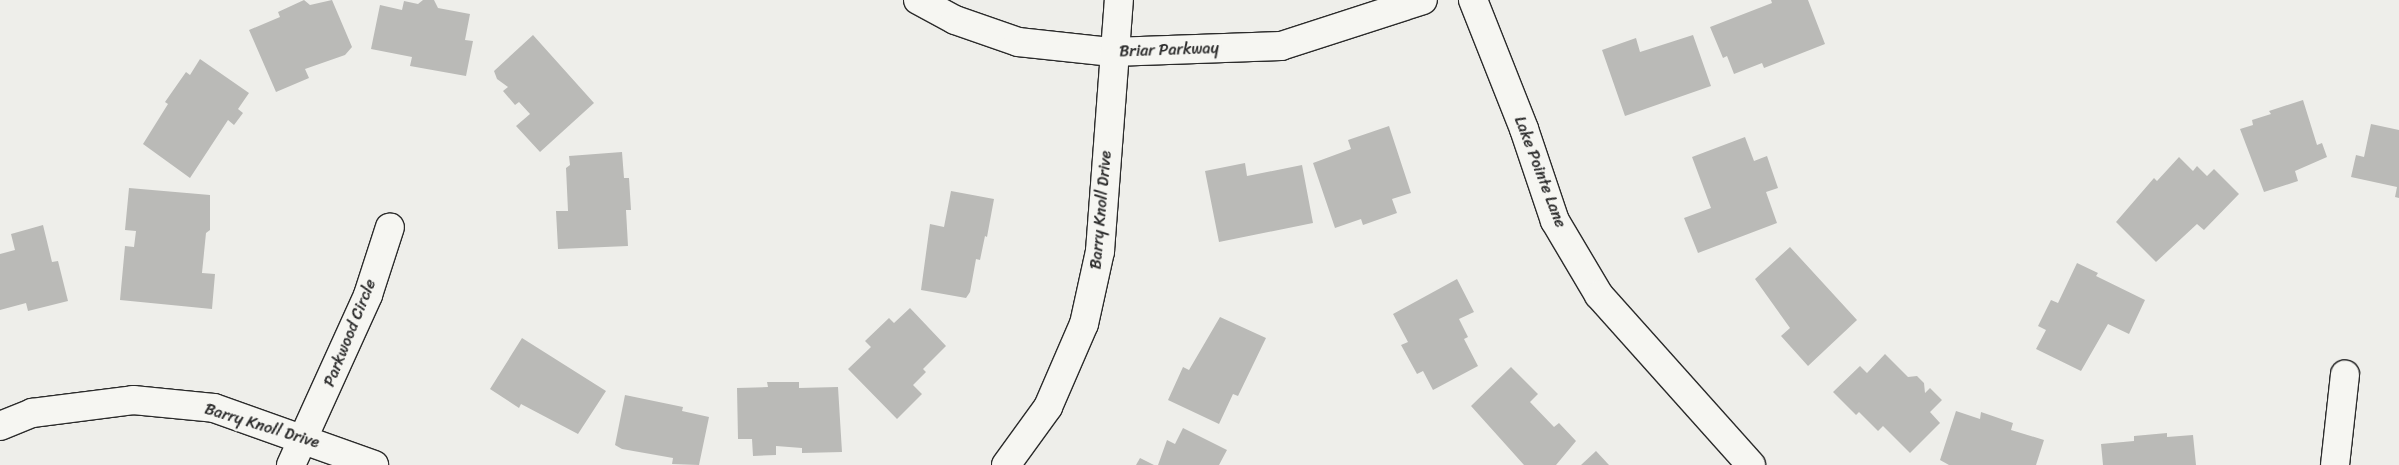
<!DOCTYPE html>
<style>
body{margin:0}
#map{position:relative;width:2399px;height:465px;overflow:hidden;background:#eeeeea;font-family:Sriracha,sans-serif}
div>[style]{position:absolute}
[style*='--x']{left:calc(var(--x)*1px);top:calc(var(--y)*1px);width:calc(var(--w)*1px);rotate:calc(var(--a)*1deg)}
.building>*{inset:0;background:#babab7}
.roads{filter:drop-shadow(1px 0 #2b2b2b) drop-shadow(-1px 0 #2b2b2b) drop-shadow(0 1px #2b2b2b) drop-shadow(0 -1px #2b2b2b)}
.minor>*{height:28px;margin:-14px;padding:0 14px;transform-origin:14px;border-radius:14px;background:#f6f6f2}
span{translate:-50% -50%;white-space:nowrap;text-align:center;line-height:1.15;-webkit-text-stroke:4.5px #f6f6f2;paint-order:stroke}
.street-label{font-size:16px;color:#2b2b2b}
</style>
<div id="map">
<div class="building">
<i style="clip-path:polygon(304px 0,310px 5px,332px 0,352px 47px,345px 55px,305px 69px,309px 78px,276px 92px,249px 30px,280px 17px,278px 12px)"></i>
<i style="clip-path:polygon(423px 0,434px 0,438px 8px,470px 14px,465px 40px,473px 41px,466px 76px,410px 66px,412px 57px,371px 49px,380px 5px,402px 10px,404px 1px,418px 4px)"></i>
<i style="clip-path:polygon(1771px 0,1808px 0,1825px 44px,1764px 68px,1762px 63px,1734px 74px,1727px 56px,1723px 58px,1710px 27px,1772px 3px)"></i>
<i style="clip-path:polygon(533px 35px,594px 103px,540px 152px,516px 126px,530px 114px,519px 102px,515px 105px,503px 91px,508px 87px,497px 79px,494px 71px)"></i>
<i style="clip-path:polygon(1693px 35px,1711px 86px,1625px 116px,1602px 50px,1636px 38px,1640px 52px)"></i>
<i style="clip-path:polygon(200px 59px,249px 93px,238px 109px,243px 113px,234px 125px,228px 120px,190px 178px,143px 144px,168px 104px,165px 102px,186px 72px,190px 75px)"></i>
<i style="clip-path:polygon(2303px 100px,2317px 145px,2322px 143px,2327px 157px,2295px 171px,2298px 181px,2264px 192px,2240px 129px,2253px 125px,2252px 120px,2271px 114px,2269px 111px)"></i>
<i style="clip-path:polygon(2371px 124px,2399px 130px,2399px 198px,2395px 197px,2397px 187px,2351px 177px,2356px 155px,2364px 157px)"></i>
<i style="clip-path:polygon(1389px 126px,1411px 193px,1392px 199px,1397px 213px,1363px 225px,1361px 219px,1335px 228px,1313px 163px,1351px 149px,1348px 140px)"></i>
<i style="clip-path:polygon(1745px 137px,1754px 161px,1767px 156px,1778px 188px,1766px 192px,1777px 223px,1698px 253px,1684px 218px,1711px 208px,1692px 157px)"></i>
<i style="clip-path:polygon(622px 152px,624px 178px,629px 178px,631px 210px,626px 210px,628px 246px,558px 249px,556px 211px,568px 211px,566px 168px,570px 165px,569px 156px)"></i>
<i style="clip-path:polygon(2179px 157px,2193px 171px,2197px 166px,2207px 176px,2214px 169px,2239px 194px,2204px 230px,2197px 224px,2156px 262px,2116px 222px,2154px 178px,2157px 181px)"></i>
<i style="clip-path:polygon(1245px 163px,1247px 176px,1302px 165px,1313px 223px,1219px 242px,1205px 171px)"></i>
<i style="clip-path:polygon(129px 188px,210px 195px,210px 230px,206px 233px,202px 273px,215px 274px,212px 309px,120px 300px,125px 246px,134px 247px,136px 231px,125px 230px)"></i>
<i style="clip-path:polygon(951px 191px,994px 199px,987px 237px,985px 236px,980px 260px,976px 259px,970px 292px,966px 298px,921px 290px,930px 224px,944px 227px)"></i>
<i style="clip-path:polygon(43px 225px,52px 262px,58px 261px,68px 301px,28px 311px,26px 303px,0 310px,0 254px,15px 250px,11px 234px)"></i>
<i style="clip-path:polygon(1790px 247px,1857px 320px,1808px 366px,1781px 336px,1790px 328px,1755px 279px)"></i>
<i style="clip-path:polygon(2077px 263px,2098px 273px,2096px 276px,2145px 300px,2129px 334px,2108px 324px,2081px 371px,2036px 349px,2046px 330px,2038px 326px,2051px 300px,2058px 303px)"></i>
<i style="clip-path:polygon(1457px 279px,1474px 312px,1459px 319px,1468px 337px,1464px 339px,1478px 366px,1433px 390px,1423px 371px,1417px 374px,1401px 345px,1408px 342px,1393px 314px)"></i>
<i style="clip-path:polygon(910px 308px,946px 346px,923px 369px,926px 372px,913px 385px,922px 394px,897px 419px,848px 369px,871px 347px,865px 341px,889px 318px,894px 323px)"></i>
<i style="clip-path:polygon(1220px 317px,1266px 338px,1238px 396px,1233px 394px,1219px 424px,1168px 400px,1183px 367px,1189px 370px)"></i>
<i style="clip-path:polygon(522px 338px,606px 391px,578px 434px,521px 404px,519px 408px,490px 389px)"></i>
<i style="clip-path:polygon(1885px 354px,1908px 377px,1917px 376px,1924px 383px,1925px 393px,1930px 388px,1942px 400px,1930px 412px,1940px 423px,1910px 453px,1883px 426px,1878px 431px,1859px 412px,1856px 415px,1833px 392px,1860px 366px,1867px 373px)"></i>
<i style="clip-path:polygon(1511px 367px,1538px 394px,1530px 402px,1554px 427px,1559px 423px,1576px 441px,1556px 465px,1524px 465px,1471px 406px)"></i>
<i style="clip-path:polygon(767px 382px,799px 382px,799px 388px,838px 387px,842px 452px,802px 453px,802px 448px,776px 446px,776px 455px,753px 456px,752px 439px,738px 439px,737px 388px,768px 387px)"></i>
<i style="clip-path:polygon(625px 395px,683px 407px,682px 411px,709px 417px,699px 465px,672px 464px,673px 458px,622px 449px,615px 445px)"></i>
<i style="clip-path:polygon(1956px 411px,1980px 419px,1981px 412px,2013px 423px,2011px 430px,2044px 440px,2036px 465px,1949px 465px,1940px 460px)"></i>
<i style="clip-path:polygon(1183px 428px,1227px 450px,1219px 465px,1158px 465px,1167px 440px,1175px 444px)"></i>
<i style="clip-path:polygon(2167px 433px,2167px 437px,2193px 435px,2196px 465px,2103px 465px,2101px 444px,2134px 441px,2134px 436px)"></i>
<i style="clip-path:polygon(1596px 451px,1609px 465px,1581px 465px)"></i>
<i style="clip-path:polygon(1140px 458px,1154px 465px,1136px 465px)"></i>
</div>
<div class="roads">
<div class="minor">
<i style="--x:918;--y:0;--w:42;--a:28.4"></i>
<i style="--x:955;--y:20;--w:67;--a:19.2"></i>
<i style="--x:1018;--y:42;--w:95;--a:6.1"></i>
<i style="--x:1112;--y:52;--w:169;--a:-2"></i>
<i style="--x:1281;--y:46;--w:149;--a:-17.9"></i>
<i style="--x:1473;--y:0;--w:139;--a:68.4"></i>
<i style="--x:1524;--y:129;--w:97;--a:71.4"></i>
<i style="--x:1555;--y:221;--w:86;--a:59.3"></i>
<i style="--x:1599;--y:295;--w:228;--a:48.2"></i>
<i style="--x:0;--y:426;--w:35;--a:-22"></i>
<i style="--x:32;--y:413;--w:102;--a:-7.3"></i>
<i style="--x:133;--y:400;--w:81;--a:5.6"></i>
<i style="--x:214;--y:408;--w:170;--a:19.6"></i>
<i style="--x:291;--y:465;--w:187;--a:-65.6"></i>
<i style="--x:368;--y:295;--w:71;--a:-72.1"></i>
<i style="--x:1006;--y:465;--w:72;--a:-54.1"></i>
<i style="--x:1048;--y:407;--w:90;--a:-66.6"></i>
<i style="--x:1084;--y:324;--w:75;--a:-77.6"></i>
<i style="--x:1100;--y:251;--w:252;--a:-85.7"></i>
<i style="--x:2335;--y:465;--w:91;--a:-83.7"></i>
</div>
</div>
<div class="street-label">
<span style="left:1169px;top:50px;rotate:-2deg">Briar Parkway</span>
<span style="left:1540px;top:172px;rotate:69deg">Lake Pointe Lane</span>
<span style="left:1101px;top:210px;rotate:-85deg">Barry Knoll Drive</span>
<span style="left:350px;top:333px;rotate:-68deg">Parkwood Circle</span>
<span style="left:262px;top:426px;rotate:17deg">Barry Knoll Drive</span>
</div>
</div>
